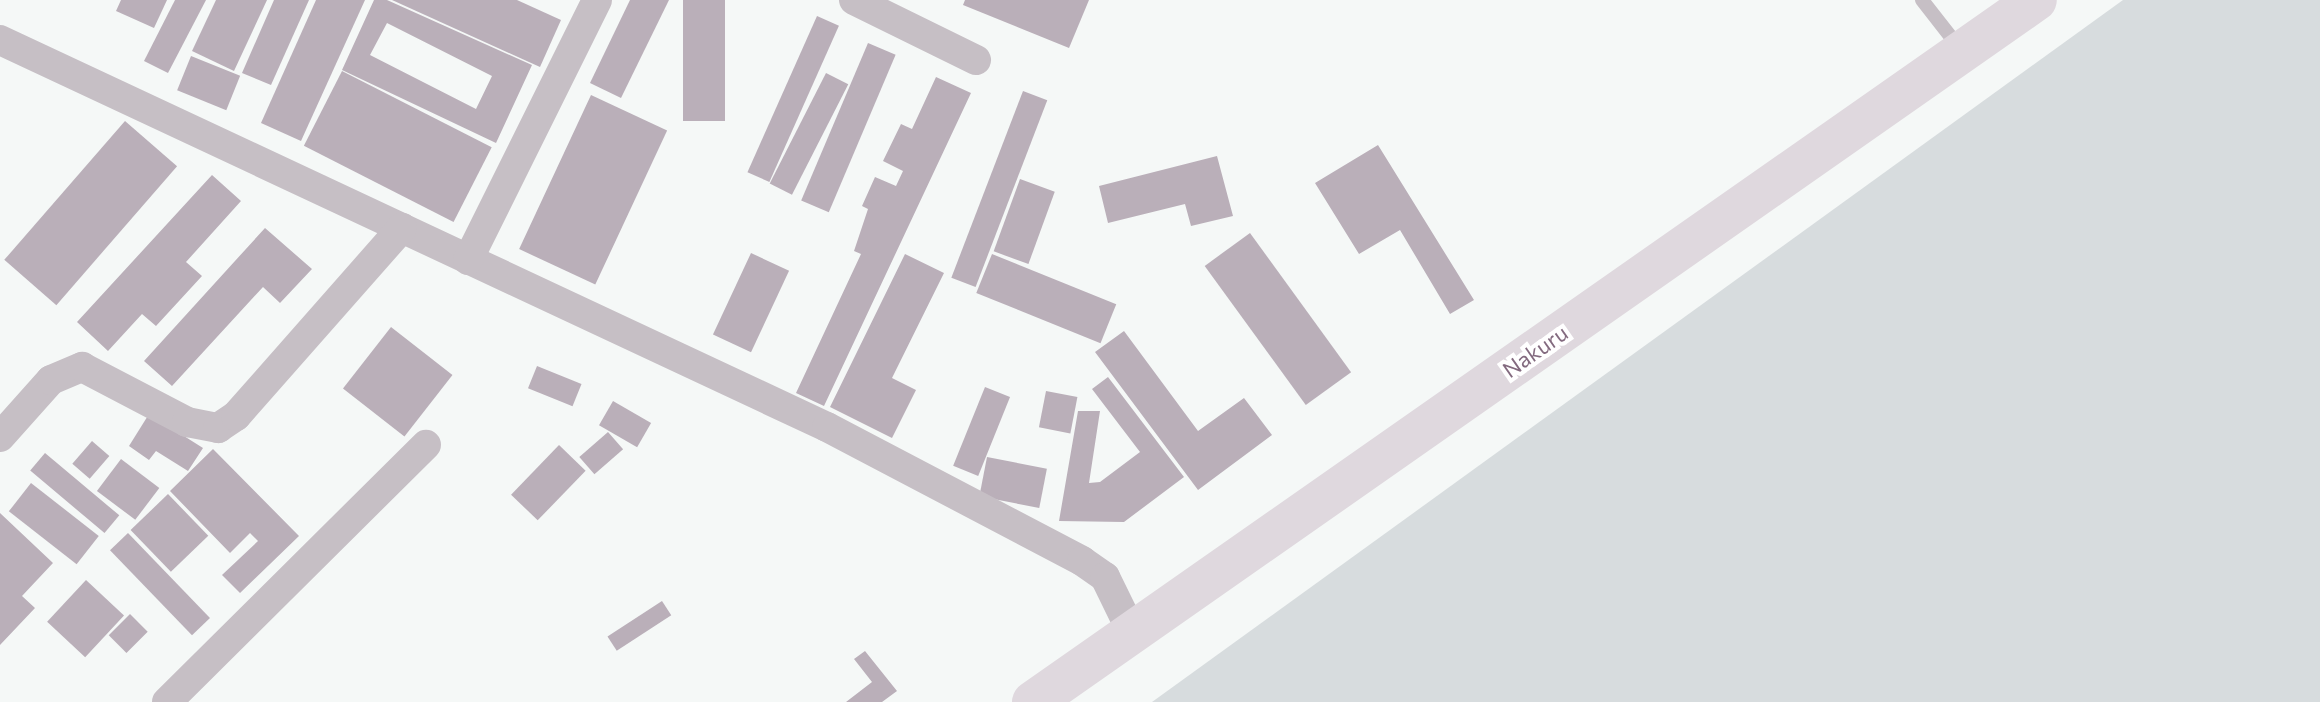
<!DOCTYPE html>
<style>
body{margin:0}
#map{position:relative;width:2320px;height:702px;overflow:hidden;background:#f5f8f7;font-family:Commissioner,sans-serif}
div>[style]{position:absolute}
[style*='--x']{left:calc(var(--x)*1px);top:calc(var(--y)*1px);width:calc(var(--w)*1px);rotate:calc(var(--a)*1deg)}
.green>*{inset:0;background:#d7dcde}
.building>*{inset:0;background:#baafb9;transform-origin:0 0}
.service>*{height:14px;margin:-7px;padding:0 7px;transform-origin:7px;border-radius:7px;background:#c6bfc5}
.minor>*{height:30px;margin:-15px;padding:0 15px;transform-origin:15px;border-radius:15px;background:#c6bfc5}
.secondary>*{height:42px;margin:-21px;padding:0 21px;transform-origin:21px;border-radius:21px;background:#dfd8de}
span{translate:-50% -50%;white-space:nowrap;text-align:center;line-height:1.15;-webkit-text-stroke:8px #fff;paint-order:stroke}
.street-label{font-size:22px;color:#836a7f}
</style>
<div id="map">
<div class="green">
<i style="clip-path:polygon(2123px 0,2320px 0,2320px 702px,1152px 702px)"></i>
</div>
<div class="building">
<i style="clip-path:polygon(121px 0,167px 0,154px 28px,116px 11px)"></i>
<i style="clip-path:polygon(175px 0,206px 0,168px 73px,144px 61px)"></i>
<i style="clip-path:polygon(216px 0,267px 0,234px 71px,192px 51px)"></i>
<i style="clip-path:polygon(274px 0,309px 0,271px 85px,242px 73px)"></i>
<i style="clip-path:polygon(316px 0,365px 0,301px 141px,261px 123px)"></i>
<i style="clip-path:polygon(evenodd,374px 0,387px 0,532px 65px,496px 143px,342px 70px,374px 0,387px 23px,492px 76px,476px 109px,370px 55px,387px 23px)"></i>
<i style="clip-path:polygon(392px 0,517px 0,561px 20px,540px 67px)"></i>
<i style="clip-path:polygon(630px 0,669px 0,621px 98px,590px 83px)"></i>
<i style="left:683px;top:0;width:42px;height:121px"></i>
<i style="clip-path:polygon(965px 0,1089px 0,1069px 48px,963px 5px)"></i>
<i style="left:817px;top:16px;width:24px;height:171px;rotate:24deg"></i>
<i style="left:868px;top:43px;width:30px;height:171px;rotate:23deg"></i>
<i style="left:191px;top:56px;width:53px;height:37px;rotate:22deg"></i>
<i style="left:342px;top:71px;width:168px;height:84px;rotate:27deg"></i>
<i style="left:826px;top:73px;width:25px;height:124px;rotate:27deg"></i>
<i style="clip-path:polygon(936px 77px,971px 93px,824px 406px,796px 393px,861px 254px,854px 251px,868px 209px,862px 206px,875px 177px,896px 186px,903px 171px,883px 161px,901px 124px,912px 129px)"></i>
<i style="left:1023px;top:91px;width:26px;height:200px;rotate:21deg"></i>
<i style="left:591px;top:95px;width:84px;height:170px;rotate:25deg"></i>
<i style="left:125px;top:121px;width:69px;height:184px;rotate:41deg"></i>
<i style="clip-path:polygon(1378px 145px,1474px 300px,1450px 314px,1400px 230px,1359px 254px,1315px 183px)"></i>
<i style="clip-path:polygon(1217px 156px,1233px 216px,1191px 226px,1185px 204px,1108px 223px,1099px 186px)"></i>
<i style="clip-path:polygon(212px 175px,241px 201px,186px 262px,202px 276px,156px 326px,142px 314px,108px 351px,77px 322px)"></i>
<i style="left:1020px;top:179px;width:37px;height:77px;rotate:20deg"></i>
<i style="clip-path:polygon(265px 228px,312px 269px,280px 303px,263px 287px,172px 386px,144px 361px)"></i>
<i style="left:1250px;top:233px;width:172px;height:56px;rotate:54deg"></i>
<i style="left:751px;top:253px;width:42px;height:90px;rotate:25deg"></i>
<i style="clip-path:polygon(905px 254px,944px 273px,892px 378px,916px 390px,892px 438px,830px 407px)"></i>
<i style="left:992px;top:254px;width:134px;height:42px;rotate:22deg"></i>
<i style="left:391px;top:327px;width:78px;height:78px;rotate:38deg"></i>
<i style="clip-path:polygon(1124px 331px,1198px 431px,1244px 398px,1272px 435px,1198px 490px,1095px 352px)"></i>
<i style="left:537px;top:366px;width:48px;height:24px;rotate:22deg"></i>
<i style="clip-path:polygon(1108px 377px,1184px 477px,1124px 522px,1059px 521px,1078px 411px,1100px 411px,1089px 483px,1100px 482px,1140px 452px,1092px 389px)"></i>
<i style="left:985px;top:387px;width:27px;height:85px;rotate:22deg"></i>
<i style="left:1046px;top:391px;width:32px;height:37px;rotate:11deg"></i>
<i style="left:613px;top:401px;width:44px;height:28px;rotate:30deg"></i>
<i style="clip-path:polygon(149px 414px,203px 448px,188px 471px,156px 451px,149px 460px,129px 446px)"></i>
<i style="left:608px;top:432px;width:23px;height:38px;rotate:49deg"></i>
<i style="left:92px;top:441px;width:23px;height:30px;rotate:41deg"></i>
<i style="left:559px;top:445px;width:37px;height:69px;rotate:44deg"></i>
<i style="clip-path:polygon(213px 449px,299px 536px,240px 593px,222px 575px,258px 541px,250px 533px,230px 553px,170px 491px)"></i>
<i style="left:45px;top:453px;width:97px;height:23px;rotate:40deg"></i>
<i style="left:987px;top:457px;width:61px;height:40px;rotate:11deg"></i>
<i style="left:121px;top:459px;width:48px;height:40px;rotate:37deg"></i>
<i style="left:31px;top:483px;width:86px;height:36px;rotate:38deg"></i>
<i style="left:168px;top:494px;width:58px;height:52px;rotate:46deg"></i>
<i style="clip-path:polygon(0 513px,53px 563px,22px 596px,35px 608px,0 645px)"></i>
<i style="left:128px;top:533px;width:118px;height:25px;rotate:46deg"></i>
<i style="left:86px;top:580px;width:52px;height:57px;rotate:43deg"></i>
<i style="left:662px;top:601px;width:17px;height:65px;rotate:57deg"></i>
<i style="left:130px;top:614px;width:25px;height:30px;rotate:45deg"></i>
<i style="clip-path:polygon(865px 651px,897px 691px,882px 702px,846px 702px,872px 682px,854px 659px)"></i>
</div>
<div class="service">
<i style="--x:1922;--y:0;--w:63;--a:52"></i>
</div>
<div class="minor">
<i style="--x:854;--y:0;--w:136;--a:26.2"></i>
<i style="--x:0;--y:40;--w:913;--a:25.08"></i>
<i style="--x:827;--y:427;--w:288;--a:27.7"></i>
<i style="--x:1082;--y:561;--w:28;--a:35"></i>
<i style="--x:1105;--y:577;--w:61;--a:63.9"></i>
<i style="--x:468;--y:260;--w:290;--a:-63.6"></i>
<i style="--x:0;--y:437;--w:76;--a:-48.2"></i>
<i style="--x:51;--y:380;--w:34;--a:-23"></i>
<i style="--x:82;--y:367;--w:119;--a:27.6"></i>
<i style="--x:187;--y:422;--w:32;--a:11"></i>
<i style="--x:218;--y:428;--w:22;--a:-34"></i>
<i style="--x:236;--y:416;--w:251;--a:-48.6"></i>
<i style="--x:167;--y:702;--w:365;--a:-44.8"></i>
</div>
<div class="secondary">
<i style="--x:1033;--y:702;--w:1224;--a:-34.99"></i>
</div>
<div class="street-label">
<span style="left:1535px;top:351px;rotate:-35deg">Nakuru</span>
</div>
</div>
